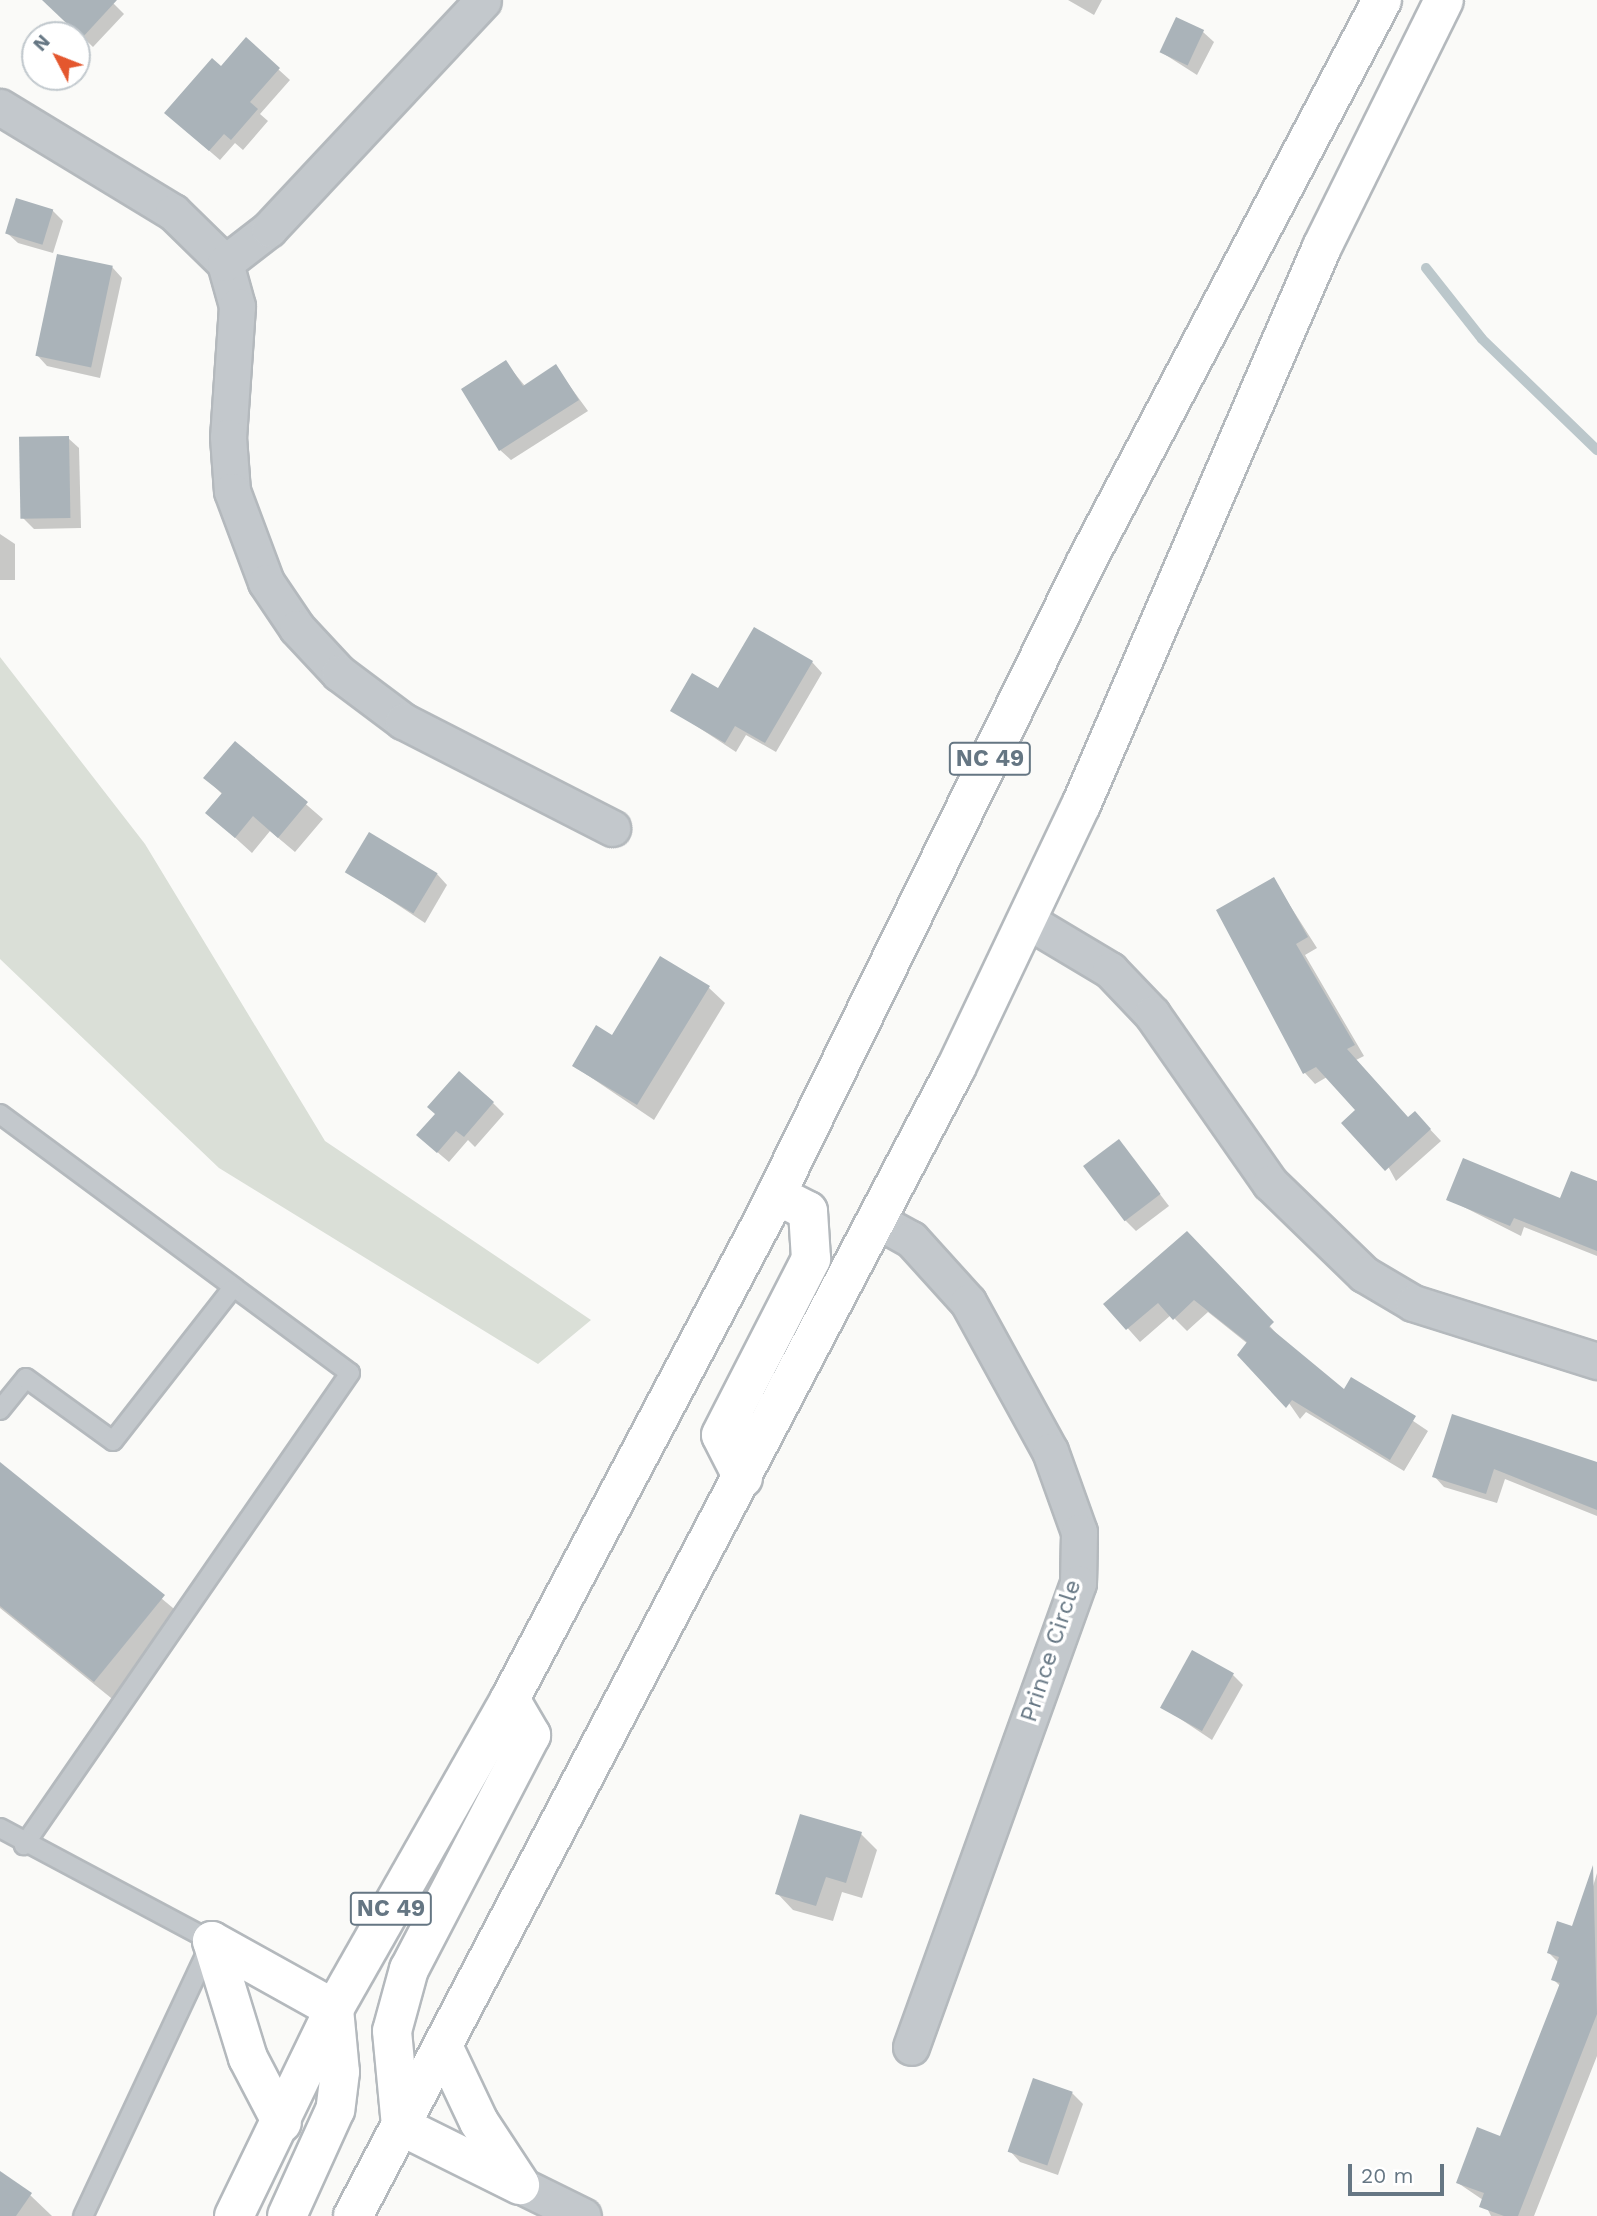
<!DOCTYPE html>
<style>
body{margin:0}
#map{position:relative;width:1597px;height:2216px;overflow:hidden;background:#fafaf8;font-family:"Work Sans",sans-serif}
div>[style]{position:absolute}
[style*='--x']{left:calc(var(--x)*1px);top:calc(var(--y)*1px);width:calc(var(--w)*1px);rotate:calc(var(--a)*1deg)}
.green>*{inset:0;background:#dadfd7}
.shadow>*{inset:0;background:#0003}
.stream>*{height:10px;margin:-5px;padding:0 5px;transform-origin:5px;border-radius:5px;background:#bbc7cb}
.building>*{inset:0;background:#aab3b9;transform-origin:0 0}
.roads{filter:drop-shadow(2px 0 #b4b9bd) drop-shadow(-2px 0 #b4b9bd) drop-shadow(0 2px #b4b9bd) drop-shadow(0 -2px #b4b9bd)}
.service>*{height:18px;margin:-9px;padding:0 9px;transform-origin:9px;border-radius:9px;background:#c3c8cc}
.minor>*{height:35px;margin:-17.5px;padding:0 17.5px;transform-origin:17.5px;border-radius:17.5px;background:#c3c8cc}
.trunk>*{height:38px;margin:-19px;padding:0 19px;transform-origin:19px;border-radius:19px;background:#fff}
span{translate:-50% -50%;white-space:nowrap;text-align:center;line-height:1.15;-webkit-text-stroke:7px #fff;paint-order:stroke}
.shield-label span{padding:2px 5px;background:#fff;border:2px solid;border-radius:5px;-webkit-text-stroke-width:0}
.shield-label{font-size:23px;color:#657683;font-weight:700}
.street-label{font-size:24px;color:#657683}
.north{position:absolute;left:21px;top:21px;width:70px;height:70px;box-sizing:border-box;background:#fff;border:2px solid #c1c8cd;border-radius:50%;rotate:312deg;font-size:19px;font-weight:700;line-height:28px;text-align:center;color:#657683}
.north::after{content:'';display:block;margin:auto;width:24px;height:32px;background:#e4572e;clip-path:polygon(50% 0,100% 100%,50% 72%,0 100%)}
.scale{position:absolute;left:1348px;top:2164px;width:96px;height:32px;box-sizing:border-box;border:4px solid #657683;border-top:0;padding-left:9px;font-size:21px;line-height:24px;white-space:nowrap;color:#657683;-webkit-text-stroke:5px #fff;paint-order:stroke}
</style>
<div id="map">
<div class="green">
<i style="clip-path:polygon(0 657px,145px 844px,325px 1141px,591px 1320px,538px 1364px,219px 1168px,0 959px)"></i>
</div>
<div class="shadow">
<i style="clip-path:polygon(44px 0,110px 0,124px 14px,93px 47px)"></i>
<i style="clip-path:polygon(1068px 0,1102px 0,1094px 15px)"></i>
<i style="clip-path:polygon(1203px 32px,1214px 42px,1197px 75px,1161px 52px)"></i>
<i style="clip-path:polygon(246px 40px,290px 80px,260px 114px,268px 121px,243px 150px,235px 143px,220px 160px,177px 123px)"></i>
<i style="clip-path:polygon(52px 210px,63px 221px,53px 253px,18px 243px,7px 233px)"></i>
<i style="clip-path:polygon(112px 267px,122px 278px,100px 378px,47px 366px,37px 355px)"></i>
<i style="clip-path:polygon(506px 363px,525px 386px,556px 367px,588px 411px,511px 460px,500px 450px)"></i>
<i style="clip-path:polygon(68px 438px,79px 448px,81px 528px,34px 529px,23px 518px)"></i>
<i style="clip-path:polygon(0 534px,15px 544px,15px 580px,0 580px)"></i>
<i style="clip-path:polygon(812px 662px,822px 673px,776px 752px,746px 735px,736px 752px,672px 710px)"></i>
<i style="clip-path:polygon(235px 743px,323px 819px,295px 852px,270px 831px,252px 853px,208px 813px,223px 795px,206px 778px)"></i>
<i style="clip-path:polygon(347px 871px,437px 874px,447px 885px,425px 923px)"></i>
<i style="clip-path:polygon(1273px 879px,1317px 948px,1305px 955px,1364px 1056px,1356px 1060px,1409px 1119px,1425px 1124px,1441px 1141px,1396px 1181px,1358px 1111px,1327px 1077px,1315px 1084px,1305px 1073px,1218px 911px)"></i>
<i style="clip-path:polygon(708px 987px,725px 1003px,654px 1120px,574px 1066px,613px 1037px)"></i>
<i style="clip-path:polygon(493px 1103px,504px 1114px,475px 1147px,468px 1140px,449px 1162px,429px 1145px)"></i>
<i style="clip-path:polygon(1119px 1141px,1169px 1206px,1136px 1231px,1125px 1220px)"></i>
<i style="clip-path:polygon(1597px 1183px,1597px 1256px,1524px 1227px,1521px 1236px,1448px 1199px,1561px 1201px)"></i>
<i style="clip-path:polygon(1200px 1246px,1282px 1340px,1344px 1391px,1351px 1379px,1428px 1431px,1404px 1471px,1306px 1412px,1300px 1419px,1248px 1344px,1208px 1312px,1187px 1331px,1171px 1315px,1140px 1342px,1106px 1304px)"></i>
<i style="clip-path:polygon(1453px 1416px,1597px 1464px,1597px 1516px,1505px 1479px,1497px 1503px,1444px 1487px,1434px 1476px)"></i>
<i style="clip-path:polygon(0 1464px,185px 1618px,116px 1702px,0 1608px)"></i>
<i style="clip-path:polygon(1233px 1675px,1243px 1685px,1212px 1740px,1161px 1706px)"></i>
<i style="clip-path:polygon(861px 1834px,877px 1850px,862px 1898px,842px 1892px,833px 1921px,793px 1910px,777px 1893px)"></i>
<i style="clip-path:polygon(1597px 1873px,1597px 2056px,1534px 2216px,1491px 2216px,1483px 2200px,1458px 2183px,1501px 2138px,1561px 1987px,1553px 1979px,1559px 1963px,1549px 1953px,1585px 1913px)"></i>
<i style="clip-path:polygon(1072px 2093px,1083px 2104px,1058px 2175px,1020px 2162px,1010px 2151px)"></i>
<i style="clip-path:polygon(0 2174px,30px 2195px,52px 2216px,0 2216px)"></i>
</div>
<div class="stream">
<i style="--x:1426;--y:268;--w:90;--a:51.7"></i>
<i style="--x:1482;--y:339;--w:160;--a:44"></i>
</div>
<div class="building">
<i style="clip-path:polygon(42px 0,117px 0,82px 38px)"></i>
<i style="left:1176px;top:17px;width:31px;height:39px;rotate:25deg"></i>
<i style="clip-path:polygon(246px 37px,280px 68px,250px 102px,258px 109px,231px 140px,224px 134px,209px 151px,164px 113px,212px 58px,221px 66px)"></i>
<i style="left:16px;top:198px;width:39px;height:37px;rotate:17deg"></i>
<i style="left:57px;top:254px;width:57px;height:104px;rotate:12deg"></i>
<i style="clip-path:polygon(506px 360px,523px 386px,556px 364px,579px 400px,499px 451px,461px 389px)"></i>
<i style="left:69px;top:436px;width:82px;height:50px;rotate:89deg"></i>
<i style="clip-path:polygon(754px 627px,813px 661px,765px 743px,735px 726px,725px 743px,670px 711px,692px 673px,718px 688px)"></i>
<i style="clip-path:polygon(235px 741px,308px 802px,278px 838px,253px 816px,235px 838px,205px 813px,222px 793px,203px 778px)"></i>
<i style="left:369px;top:832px;width:80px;height:47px;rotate:31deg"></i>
<i style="clip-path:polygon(1274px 877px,1308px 937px,1296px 944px,1355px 1045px,1347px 1049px,1408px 1117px,1415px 1111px,1431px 1129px,1385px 1171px,1341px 1123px,1355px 1110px,1316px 1067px,1303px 1074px,1216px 910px)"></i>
<i style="clip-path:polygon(660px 956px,710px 986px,637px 1105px,572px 1066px,596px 1025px,612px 1035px)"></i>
<i style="clip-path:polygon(459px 1071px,494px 1102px,464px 1137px,456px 1131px,437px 1153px,416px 1135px,435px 1114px,427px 1107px)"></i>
<i style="left:1119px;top:1139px;width:69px;height:45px;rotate:53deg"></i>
<i style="clip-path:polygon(1463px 1158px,1560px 1198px,1571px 1171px,1597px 1181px,1597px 1251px,1514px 1218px,1510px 1226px,1446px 1200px)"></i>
<i style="clip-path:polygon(1187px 1231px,1274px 1322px,1269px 1327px,1344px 1389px,1351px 1377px,1416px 1416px,1390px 1460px,1292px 1400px,1286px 1408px,1237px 1355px,1247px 1342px,1194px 1300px,1173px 1320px,1158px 1303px,1126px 1330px,1103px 1304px)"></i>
<i style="clip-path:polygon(1452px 1414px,1597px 1462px,1597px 1510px,1494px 1469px,1486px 1494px,1432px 1477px)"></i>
<i style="clip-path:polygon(0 1462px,165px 1595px,94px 1682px,0 1606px)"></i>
<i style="left:1192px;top:1650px;width:48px;height:66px;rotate:29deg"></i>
<i style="clip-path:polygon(800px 1814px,862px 1832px,846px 1883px,826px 1877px,816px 1906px,775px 1894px)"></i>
<i style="clip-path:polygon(1593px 1865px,1597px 2014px,1518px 2216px,1504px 2216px,1479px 2207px,1484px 2193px,1456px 2183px,1477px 2127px,1500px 2136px,1560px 1983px,1551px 1980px,1559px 1957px,1547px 1953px,1557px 1921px,1572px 1926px)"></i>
<i style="left:1033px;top:2078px;width:42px;height:78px;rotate:19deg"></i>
<i style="clip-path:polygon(0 2171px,32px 2193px,16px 2216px,0 2216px)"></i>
</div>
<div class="roads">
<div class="service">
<i style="--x:0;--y:1114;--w:435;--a:36.5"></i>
<i style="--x:350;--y:1373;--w:574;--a:124.63"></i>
<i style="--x:0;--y:1410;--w:41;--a:-50.9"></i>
<i style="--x:26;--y:1378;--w:107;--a:35.9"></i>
<i style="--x:113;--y:1441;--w:192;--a:-52"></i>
<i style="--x:0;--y:1828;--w:240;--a:28.1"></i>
<i style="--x:212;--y:1941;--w:304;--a:115.1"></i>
</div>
<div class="minor">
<i style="--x:0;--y:107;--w:202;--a:31.3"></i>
<i style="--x:173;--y:212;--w:73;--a:44.4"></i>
<i style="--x:225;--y:263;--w:45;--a:74.4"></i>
<i style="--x:237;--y:306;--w:131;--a:93.9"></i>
<i style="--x:228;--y:437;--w:54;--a:85.8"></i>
<i style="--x:232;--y:491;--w:97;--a:69.5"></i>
<i style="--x:266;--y:582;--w:55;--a:56"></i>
<i style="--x:297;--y:628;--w:62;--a:47"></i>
<i style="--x:339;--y:673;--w:80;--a:36.9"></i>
<i style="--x:403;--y:721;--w:235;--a:27.1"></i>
<i style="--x:225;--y:263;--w:56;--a:-37.7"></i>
<i style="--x:269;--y:229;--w:313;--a:-46.9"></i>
<i style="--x:1028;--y:921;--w:96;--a:30.9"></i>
<i style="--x:1110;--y:970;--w:61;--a:46.3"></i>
<i style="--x:1152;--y:1014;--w:206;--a:55.1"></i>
<i style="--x:1270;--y:1183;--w:131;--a:44.1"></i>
<i style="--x:1364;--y:1274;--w:57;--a:30.6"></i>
<i style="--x:1413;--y:1303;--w:193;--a:17.5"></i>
<i style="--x:878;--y:1221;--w:38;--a:29"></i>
<i style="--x:911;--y:1239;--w:85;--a:47.9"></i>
<i style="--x:968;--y:1302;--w:170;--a:61.2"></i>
<i style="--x:1050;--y:1451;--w:86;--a:70.3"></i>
<i style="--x:1079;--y:1532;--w:51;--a:91.1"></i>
<i style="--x:1078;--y:1583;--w:493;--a:109.8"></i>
<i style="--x:520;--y:2185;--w:70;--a:26.2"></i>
</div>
<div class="trunk">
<i style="--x:743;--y:1478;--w:48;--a:-117.1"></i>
<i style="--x:721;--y:1435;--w:198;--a:-62.9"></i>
<i style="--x:811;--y:1259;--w:48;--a:-93.6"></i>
<i style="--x:808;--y:1211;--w:36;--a:-153"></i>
<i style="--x:510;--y:1699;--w:42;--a:59.7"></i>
<i style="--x:531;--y:1735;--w:264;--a:117.5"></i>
<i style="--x:409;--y:1969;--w:64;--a:105.3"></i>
<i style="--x:392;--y:2031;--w:95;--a:84.6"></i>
<i style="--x:401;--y:2126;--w:133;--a:26.4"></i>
<i style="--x:212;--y:1941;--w:140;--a:29.1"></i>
<i style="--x:334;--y:2009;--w:63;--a:84.6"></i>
<i style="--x:340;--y:2072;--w:38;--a:97"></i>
<i style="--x:335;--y:2110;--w:116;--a:114.4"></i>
<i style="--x:212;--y:1941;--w:122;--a:72.9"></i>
<i style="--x:248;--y:2058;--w:73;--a:62.4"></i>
<i style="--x:444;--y:2048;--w:82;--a:64.7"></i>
<i style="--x:479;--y:2122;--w:73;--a:56.7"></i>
<i style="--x:234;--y:2216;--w:230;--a:-64.2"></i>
<i style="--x:334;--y:2009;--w:356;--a:-60.4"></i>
<i style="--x:510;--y:1699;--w:550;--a:-62.13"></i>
<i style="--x:767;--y:1213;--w:725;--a:-63.89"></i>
<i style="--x:1086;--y:562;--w:635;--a:-62.22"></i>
<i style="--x:353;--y:2216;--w:1297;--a:-62.29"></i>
<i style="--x:956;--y:1068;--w:291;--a:-64.6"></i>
<i style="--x:1081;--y:805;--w:608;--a:-66.64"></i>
<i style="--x:1322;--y:247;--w:275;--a:-63.7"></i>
</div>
</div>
<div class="shield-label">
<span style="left:990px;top:759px">NC 49</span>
<span style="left:391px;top:1909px">NC 49</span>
</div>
<div class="street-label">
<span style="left:1051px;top:1651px;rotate:-72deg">Prince Circle</span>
</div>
<div class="north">N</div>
<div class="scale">20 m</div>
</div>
